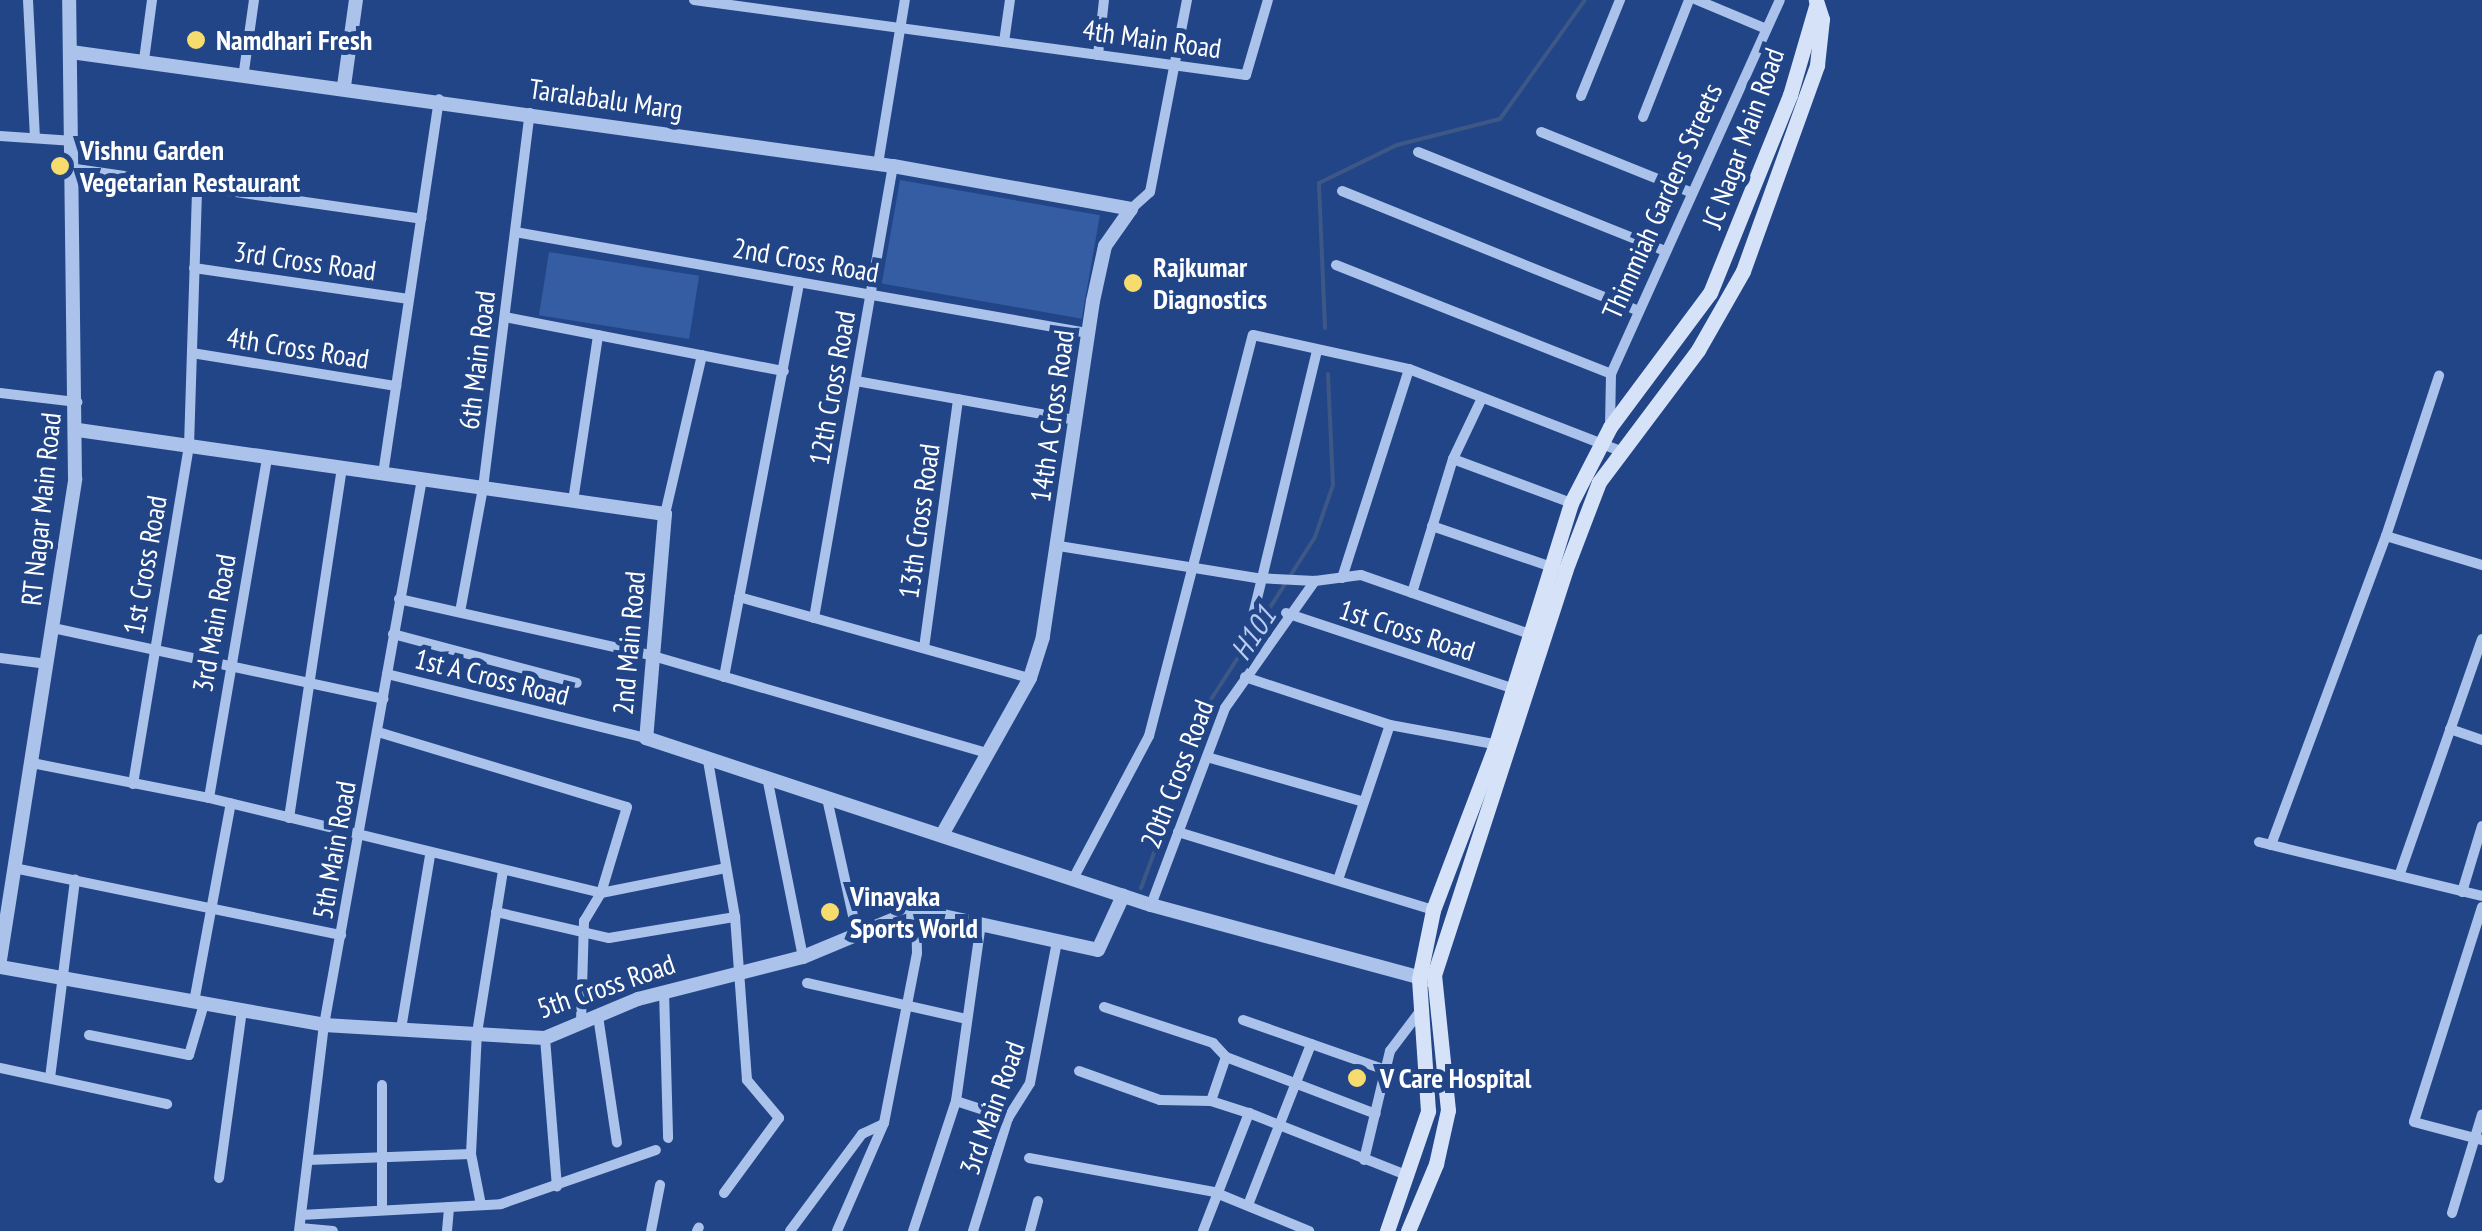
<!DOCTYPE html>
<style>
body{margin:0}
#map{position:relative;width:2482px;height:1231px;overflow:hidden;background:#214587;font-family:"PT Sans Narrow",sans-serif}
div>[style]{position:absolute}
[style*='--x']{left:calc(var(--x)*1px);top:calc(var(--y)*1px);width:calc(var(--w)*1px);rotate:calc(var(--a)*1deg)}
.green>*{inset:0;background:#355da4;transform-origin:0 0}
.stream>*{height:4px;margin:-2px;padding:0 2px;transform-origin:2px;border-radius:2px;background:#3d5787}
.minor>*{height:10px;margin:-5px;padding:0 5px;transform-origin:5px;border-radius:5px;background:#abc2ea}
.tertiary>*{height:14px;margin:-7px;padding:0 7px;transform-origin:7px;border-radius:7px;background:#abc2ea}
.secondary>*{height:15px;margin:-7.5px;padding:0 7.5px;transform-origin:7.5px;border-radius:7.5px;background:#d6e2f8}
.dots>*{width:28px;height:28px;translate:-50% -50%;box-sizing:border-box;border:5px solid #214587;border-radius:50%}
span{translate:-50% -50%;white-space:nowrap;text-align:center;line-height:1.15;-webkit-text-stroke:10px #214587;paint-order:stroke}
.street-label{font-size:28px;color:#fff}
.poi-label{font-size:28px;color:#fff;font-weight:700}
.left{translate:0 -50%;text-align:left}
.water-label{font-size:30px;color:#b7ccf1;font-style:italic}
</style>
<div id="map">
<div class="green">
<i style="left:900px;top:180px;width:203px;height:105px;rotate:10deg"></i>
<i style="left:549px;top:252px;width:152px;height:64px;rotate:9deg"></i>
</div>
<div class="stream">
<i style="--x:1325;--y:328;--w:145;--a:-92.4"></i>
<i style="--x:1319;--y:183;--w:87;--a:-26"></i>
<i style="--x:1397;--y:145;--w:106;--a:-14.2"></i>
<i style="--x:1500;--y:119;--w:146;--a:-54.5"></i>
<i style="--x:1253;--y:634;--w:115;--a:-57.4"></i>
<i style="--x:1315;--y:537;--w:55;--a:-70.9"></i>
<i style="--x:1333;--y:485;--w:111;--a:-92.6"></i>
<i style="--x:1141;--y:888;--w:199;--a:-69.7"></i>
<i style="--x:1210;--y:701;--w:70;--a:-57.2"></i>
</div>
<div class="minor">
<i style="--x:28;--y:0;--w:137;--a:87.1"></i>
<i style="--x:694;--y:0;--w:557;--a:7.74"></i>
<i style="--x:1246;--y:75;--w:78;--a:-73.7"></i>
<i style="--x:1697;--y:0;--w:73;--a:22.7"></i>
<i style="--x:1004;--y:42;--w:42;--a:-81.9"></i>
<i style="--x:1098;--y:55;--w:55;--a:-83.8"></i>
<i style="--x:144;--y:60;--w:61;--a:-82.4"></i>
<i style="--x:244;--y:71;--w:72;--a:-82"></i>
<i style="--x:1581;--y:96;--w:104;--a:-67.9"></i>
<i style="--x:1643;--y:117;--w:126;--a:-68.5"></i>
<i style="--x:1541;--y:132;--w:161;--a:21.9"></i>
<i style="--x:0;--y:136;--w:74;--a:3.9"></i>
<i style="--x:1418;--y:152;--w:264;--a:21.8"></i>
<i style="--x:878;--y:164;--w:166;--a:-80.7"></i>
<i style="--x:76;--y:169;--w:349;--a:8.2"></i>
<i style="--x:1342;--y:191;--w:318;--a:22"></i>
<i style="--x:1131;--y:209;--w:25;--a:-42"></i>
<i style="--x:1150;--y:192;--w:196;--a:-79.1"></i>
<i style="--x:515;--y:232;--w:582;--a:10"></i>
<i style="--x:1336;--y:265;--w:296;--a:21.6"></i>
<i style="--x:194;--y:268;--w:217;--a:8.2"></i>
<i style="--x:505;--y:317;--w:284;--a:11"></i>
<i style="--x:192;--y:353;--w:207;--a:9.2"></i>
<i style="--x:856;--y:381;--w:222;--a:10.1"></i>
<i style="--x:0;--y:393;--w:78;--a:6.7"></i>
<i style="--x:1610;--y:426;--w:52;--a:-88.9"></i>
<i style="--x:1611;--y:374;--w:410;--a:-65.7"></i>
<i style="--x:1453;--y:459;--w:126;--a:20.4"></i>
<i style="--x:383;--y:474;--w:379;--a:-81.5"></i>
<i style="--x:573;--y:501;--w:168;--a:-81.4"></i>
<i style="--x:665;--y:514;--w:163;--a:-76.9"></i>
<i style="--x:1432;--y:526;--w:127;--a:18.9"></i>
<i style="--x:2386;--y:536;--w:169;--a:-71.7"></i>
<i style="--x:1059;--y:546;--w:200;--a:9.2"></i>
<i style="--x:1256;--y:578;--w:59;--a:2.9"></i>
<i style="--x:1342;--y:578;--w:219;--a:-72.2"></i>
<i style="--x:1412;--y:593;--w:140;--a:-73"></i>
<i style="--x:1453;--y:459;--w:65;--a:-64.6"></i>
<i style="--x:739;--y:597;--w:302;--a:15.6"></i>
<i style="--x:399;--y:599;--w:260;--a:12.6"></i>
<i style="--x:653;--y:656;--w:345;--a:16.2"></i>
<i style="--x:460;--y:612;--w:126;--a:-79.5"></i>
<i style="--x:483;--y:488;--w:378;--a:-82.9"></i>
<i style="--x:1286;--y:613;--w:240;--a:18.4"></i>
<i style="--x:814;--y:618;--w:459;--a:-80.1"></i>
<i style="--x:53;--y:628;--w:338;--a:12.1"></i>
<i style="--x:393;--y:634;--w:190;--a:14.9"></i>
<i style="--x:924;--y:648;--w:251;--a:-82.2"></i>
<i style="--x:1264;--y:648;--w:19;--a:-155"></i>
<i style="--x:1247;--y:640;--w:298;--a:-76.4"></i>
<i style="--x:0;--y:658;--w:48;--a:7.1"></i>
<i style="--x:387;--y:674;--w:267;--a:13.9"></i>
<i style="--x:724;--y:677;--w:402;--a:-79.2"></i>
<i style="--x:1245;--y:677;--w:153;--a:18.3"></i>
<i style="--x:1390;--y:725;--w:111;--a:10.4"></i>
<i style="--x:2450;--y:729;--w:34;--a:19"></i>
<i style="--x:378;--y:732;--w:260;--a:16.8"></i>
<i style="--x:627;--y:807;--w:90;--a:106.8"></i>
<i style="--x:601;--y:893;--w:33;--a:121"></i>
<i style="--x:584;--y:921;--w:103;--a:91.7"></i>
<i style="--x:1207;--y:757;--w:163;--a:16"></i>
<i style="--x:32;--y:763;--w:180;--a:11.2"></i>
<i style="--x:209;--y:798;--w:403;--a:13.6"></i>
<i style="--x:601;--y:893;--w:127;--a:-11.3"></i>
<i style="--x:768;--y:782;--w:178;--a:78.7"></i>
<i style="--x:133;--y:784;--w:343;--a:-80.6"></i>
<i style="--x:189;--y:446;--w:260;--a:-88.2"></i>
<i style="--x:209;--y:798;--w:346;--a:-80.3"></i>
<i style="--x:828;--y:803;--w:134;--a:77.5"></i>
<i style="--x:289;--y:818;--w:354;--a:-81.4"></i>
<i style="--x:1178;--y:832;--w:267;--a:17"></i>
<i style="--x:2259;--y:842;--w:229;--a:13.6"></i>
<i style="--x:2271;--y:845;--w:330;--a:-69.6"></i>
<i style="--x:2386;--y:536;--w:100;--a:16.8"></i>
<i style="--x:14;--y:868;--w:334;--a:11.6"></i>
<i style="--x:2399;--y:876;--w:251;--a:-70.7"></i>
<i style="--x:1074;--y:877;--w:160;--a:-62"></i>
<i style="--x:1149;--y:736;--w:414;--a:-75.5"></i>
<i style="--x:1253;--y:335;--w:160;--a:12.3"></i>
<i style="--x:1409;--y:369;--w:224;--a:21.2"></i>
<i style="--x:1338;--y:880;--w:163;--a:-71.5"></i>
<i style="--x:2462;--y:892;--w:69;--a:-73.1"></i>
<i style="--x:1151;--y:905;--w:210;--a:-69.4"></i>
<i style="--x:1225;--y:708;--w:156;--a:-54.7"></i>
<i style="--x:1315;--y:581;--w:46;--a:-7.4"></i>
<i style="--x:1361;--y:575;--w:181;--a:19.3"></i>
<i style="--x:2482;--y:907;--w:225;--a:107.6"></i>
<i style="--x:2414;--y:1122;--w:70;--a:14.8"></i>
<i style="--x:496;--y:912;--w:116;--a:13"></i>
<i style="--x:609;--y:938;--w:128;--a:-9.5"></i>
<i style="--x:735;--y:917;--w:159;--a:-99.8"></i>
<i style="--x:807;--y:983;--w:164;--a:12.7"></i>
<i style="--x:664;--y:991;--w:147;--a:88.4"></i>
<i style="--x:194;--y:1002;--w:202;--a:-79.5"></i>
<i style="--x:1104;--y:1007;--w:115;--a:18.3"></i>
<i style="--x:1213;--y:1043;--w:19;--a:47"></i>
<i style="--x:1226;--y:1057;--w:160;--a:20.8"></i>
<i style="--x:598;--y:1016;--w:128;--a:81.5"></i>
<i style="--x:1243;--y:1020;--w:151;--a:19.3"></i>
<i style="--x:401;--y:1029;--w:176;--a:-80.5"></i>
<i style="--x:89;--y:1035;--w:102;--a:11.3"></i>
<i style="--x:189;--y:1055;--w:53;--a:-73.6"></i>
<i style="--x:545;--y:1038;--w:149;--a:85.4"></i>
<i style="--x:0;--y:1068;--w:171;--a:12.2"></i>
<i style="--x:1079;--y:1071;--w:86;--a:19.7"></i>
<i style="--x:1160;--y:1100;--w:51;--a:1.1"></i>
<i style="--x:1211;--y:1101;--w:40;--a:18"></i>
<i style="--x:1249;--y:1113;--w:172;--a:21.5"></i>
<i style="--x:50;--y:1078;--w:200;--a:-82.8"></i>
<i style="--x:382;--y:1085;--w:125;--a:90"></i>
<i style="--x:956;--y:1101;--w:55;--a:18.1"></i>
<i style="--x:1211;--y:1101;--w:46;--a:-71.2"></i>
<i style="--x:1029;--y:1158;--w:188;--a:10.4"></i>
<i style="--x:1214;--y:1192;--w:103;--a:22.3"></i>
<i style="--x:308;--y:1160;--w:163;--a:-2.1"></i>
<i style="--x:1364;--y:1160;--w:112;--a:-76.6"></i>
<i style="--x:1390;--y:1051;--w:51;--a:-52.9"></i>
<i style="--x:219;--y:1178;--w:169;--a:-82.2"></i>
<i style="--x:724;--y:1193;--w:93;--a:-53.7"></i>
<i style="--x:779;--y:1118;--w:50;--a:-130.1"></i>
<i style="--x:747;--y:1080;--w:163;--a:-94.2"></i>
<i style="--x:481;--y:1205;--w:52;--a:-101.1"></i>
<i style="--x:471;--y:1154;--w:121;--a:-87.2"></i>
<i style="--x:477;--y:1033;--w:164;--a:-80.9"></i>
<i style="--x:1248;--y:1205;--w:173;--a:-68.6"></i>
<i style="--x:2452;--y:1213;--w:103;--a:-73.1"></i>
<i style="--x:301;--y:1215;--w:200;--a:-3.1"></i>
<i style="--x:501;--y:1204;--w:164;--a:-19.2"></i>
<i style="--x:300;--y:1228;--w:33;--a:5"></i>
<i style="--x:299;--y:1231;--w:208;--a:-83.1"></i>
<i style="--x:324;--y:1025;--w:555;--a:-79.82"></i>
<i style="--x:447;--y:1231;--w:24;--a:-85"></i>
<i style="--x:651;--y:1231;--w:47;--a:-78.9"></i>
<i style="--x:697;--y:1231;--w:4;--a:-63"></i>
<i style="--x:790;--y:1231;--w:121;--a:-53.4"></i>
<i style="--x:862;--y:1134;--w:23;--a:-25"></i>
<i style="--x:837;--y:1231;--w:118;--a:-66.5"></i>
<i style="--x:884;--y:1123;--w:173;--a:-79"></i>
<i style="--x:917;--y:953;--w:43;--a:-91.3"></i>
<i style="--x:913;--y:1231;--w:137;--a:-71.7"></i>
<i style="--x:956;--y:1101;--w:179;--a:-82"></i>
<i style="--x:973;--y:1231;--w:118;--a:-72.8"></i>
<i style="--x:1008;--y:1118;--w:41;--a:-57.8"></i>
<i style="--x:1030;--y:1083;--w:145;--a:-79.2"></i>
<i style="--x:1030;--y:1231;--w:31;--a:-75"></i>
<i style="--x:1203;--y:1231;--w:127;--a:-68.7"></i>
</div>
<div class="tertiary">
<i style="--x:71;--y:52;--w:830;--a:7.9"></i>
<i style="--x:893;--y:166;--w:242;--a:10.2"></i>
<i style="--x:1131;--y:209;--w:45;--a:125.1"></i>
<i style="--x:1105;--y:246;--w:56;--a:102.3"></i>
<i style="--x:1093;--y:301;--w:340;--a:98.5"></i>
<i style="--x:1043;--y:637;--w:43;--a:107.6"></i>
<i style="--x:1030;--y:678;--w:180;--a:119.3"></i>
<i style="--x:344;--y:86;--w:87;--a:-82.1"></i>
<i style="--x:78;--y:430;--w:593;--a:8.14"></i>
<i style="--x:665;--y:514;--w:225;--a:94.8"></i>
<i style="--x:646;--y:738;--w:532;--a:18.3"></i>
<i style="--x:1151;--y:905;--w:288;--a:15.1"></i>
<i style="--x:0;--y:960;--w:487;--a:-81.1"></i>
<i style="--x:75;--y:479;--w:479;--a:-90.7"></i>
<i style="--x:0;--y:967;--w:329;--a:10.1"></i>
<i style="--x:324;--y:1025;--w:221;--a:3.4"></i>
<i style="--x:545;--y:1038;--w:101;--a:-22.8"></i>
<i style="--x:638;--y:999;--w:170;--a:-14.3"></i>
<i style="--x:803;--y:957;--w:122;--a:-22.6"></i>
<i style="--x:916;--y:910;--w:186;--a:12.4"></i>
<i style="--x:1098;--y:950;--w:60;--a:-65.2"></i>
</div>
<div class="secondary">
<i style="--x:1387;--y:1231;--w:127;--a:-71.1"></i>
<i style="--x:1428;--y:1111;--w:132;--a:-93.9"></i>
<i style="--x:1419;--y:979;--w:70;--a:-78.5"></i>
<i style="--x:1433;--y:910;--w:178;--a:-69.2"></i>
<i style="--x:1496;--y:744;--w:252;--a:-72.7"></i>
<i style="--x:1571;--y:503;--w:85;--a:-62.8"></i>
<i style="--x:1610;--y:427;--w:167;--a:-53.3"></i>
<i style="--x:1710;--y:293;--w:214;--a:-68"></i>
<i style="--x:1790;--y:95;--w:93;--a:-73.7"></i>
<i style="--x:1408;--y:1231;--w:73;--a:-67.3"></i>
<i style="--x:1436;--y:1164;--w:55;--a:-77.5"></i>
<i style="--x:1448;--y:1110;--w:136;--a:-95.9"></i>
<i style="--x:1434;--y:975;--w:425;--a:-72"></i>
<i style="--x:1565;--y:571;--w:95;--a:-69.1"></i>
<i style="--x:1599;--y:482;--w:165;--a:-53.1"></i>
<i style="--x:1698;--y:350;--w:91;--a:-60.3"></i>
<i style="--x:1743;--y:271;--w:219;--a:-70.2"></i>
<i style="--x:1817;--y:65;--w:46;--a:-83.8"></i>
<i style="--x:1822;--y:19;--w:20;--a:-108"></i>
</div>
<div class="dots">
<i style="left:196px;top:40px;background:#f6db6d"></i>
<i style="left:60px;top:166px;background:#f6db6d"></i>
<i style="left:1133px;top:283px;background:#f6db6d"></i>
<i style="left:830px;top:912px;background:#f6db6d"></i>
<i style="left:1357px;top:1078px;background:#f6db6d"></i>
</div>
<div class="street-label">
<span style="left:1152px;top:39px;rotate:8deg">4th Main Road</span>
<span style="left:606px;top:99px;rotate:8deg">Taralabalu Marg</span>
<span style="left:1743px;top:138px;rotate:-70deg">JC Nagar Main Road</span>
<span style="left:1662px;top:201px;rotate:-66deg">Thimmiah Gardens Streets</span>
<span style="left:806px;top:260px;rotate:10deg">2nd Cross Road</span>
<span style="left:305px;top:261px;rotate:8deg">3rd Cross Road</span>
<span style="left:298px;top:348px;rotate:9deg">4th Cross Road</span>
<span style="left:477px;top:360px;rotate:-83deg">6th Main Road</span>
<span style="left:832px;top:388px;rotate:-80deg">12th Cross Road</span>
<span style="left:1052px;top:416px;rotate:-82deg">14th A Cross Road</span>
<span style="left:41px;top:509px;rotate:-84deg">RT Nagar Main Road</span>
<span style="left:919px;top:521px;rotate:-82deg">13th Cross Road</span>
<span style="left:145px;top:565px;rotate:-80deg">1st Cross Road</span>
<span style="left:214px;top:623px;rotate:-80deg">3rd Main Road</span>
<span style="left:1407px;top:630px;rotate:18deg">1st Cross Road</span>
<span style="left:629px;top:643px;rotate:-85deg">2nd Main Road</span>
<span style="left:492px;top:677px;rotate:14deg">1st A Cross Road</span>
<span style="left:1177px;top:774px;rotate:-69deg">20th Cross Road</span>
<span style="left:334px;top:850px;rotate:-80deg">5th Main Road</span>
<span style="left:606px;top:986px;rotate:-19deg">5th Cross Road</span>
<span style="left:992px;top:1108px;rotate:-70deg">3rd Main Road</span>
</div>
<div class="poi-label">
<span class="left" style="left:216px;top:40px">Namdhari Fresh</span>
<span class="left" style="left:80px;top:166px">Vishnu Garden<br>Vegetarian Restaurant</span>
<span class="left" style="left:1153px;top:283px">Rajkumar<br>Diagnostics</span>
<span class="left" style="left:850px;top:912px">Vinayaka<br>Sports World</span>
<span class="left" style="left:1380px;top:1078px">V Care Hospital</span>
</div>
<div class="water-label">
<span style="left:1253px;top:633px;rotate:-57deg">H101</span>
</div>
</div>
